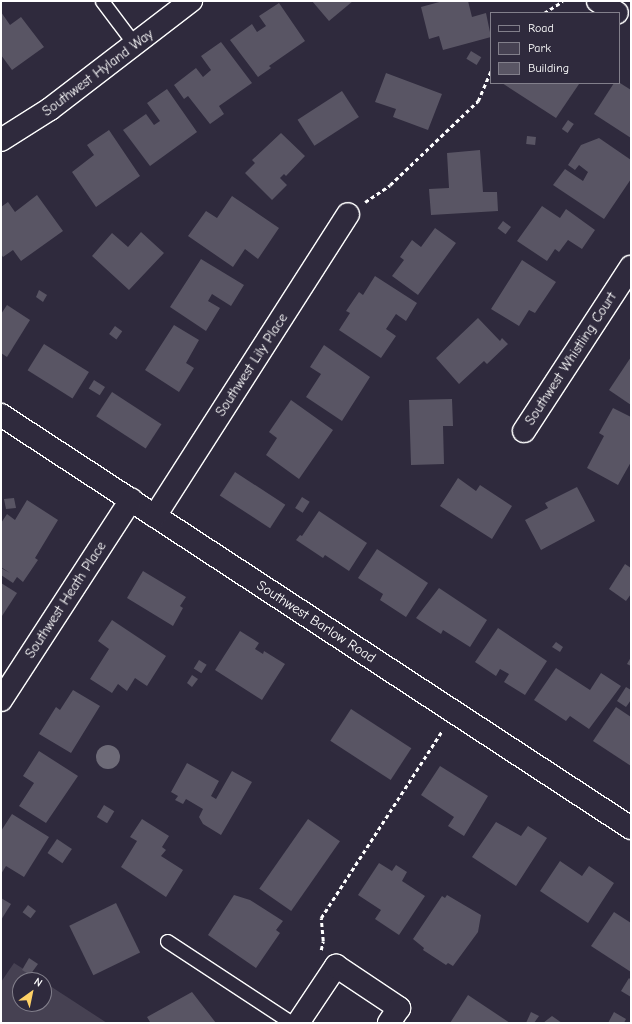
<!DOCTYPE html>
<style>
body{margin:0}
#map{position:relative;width:632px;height:1024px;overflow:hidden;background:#2f2a3d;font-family:"Comic Neue",sans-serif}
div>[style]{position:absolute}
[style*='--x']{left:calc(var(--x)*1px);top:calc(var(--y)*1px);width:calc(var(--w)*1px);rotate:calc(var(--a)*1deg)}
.green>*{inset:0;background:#464152}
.water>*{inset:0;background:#6d6a77}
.round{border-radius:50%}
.building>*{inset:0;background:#595564;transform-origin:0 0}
.path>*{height:2.5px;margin-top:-1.25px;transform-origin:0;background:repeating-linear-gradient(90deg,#fff 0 4px,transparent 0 7px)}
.roads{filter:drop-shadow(1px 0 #fff) drop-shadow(-1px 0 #fff) drop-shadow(0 1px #fff) drop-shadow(0 -1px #fff)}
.service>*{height:13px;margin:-6.5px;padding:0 6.5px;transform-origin:6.5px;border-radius:6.5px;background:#2f2a3d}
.minor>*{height:22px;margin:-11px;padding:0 11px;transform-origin:11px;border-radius:11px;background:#2f2a3d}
span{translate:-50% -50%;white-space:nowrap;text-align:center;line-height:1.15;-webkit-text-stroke:3.5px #2f2a3d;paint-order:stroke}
.street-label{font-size:14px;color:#fff}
.frame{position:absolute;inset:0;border:2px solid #fff;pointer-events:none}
.legend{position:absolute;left:490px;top:12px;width:130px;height:72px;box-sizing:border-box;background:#2f2a3d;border:1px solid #827f8b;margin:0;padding:5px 7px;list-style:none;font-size:12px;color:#fff}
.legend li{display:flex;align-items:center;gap:8px;height:20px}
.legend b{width:20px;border:1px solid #827f8b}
.north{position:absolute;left:12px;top:972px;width:40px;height:40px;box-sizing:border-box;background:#2f2a3d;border:1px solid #827f8b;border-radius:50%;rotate:33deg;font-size:11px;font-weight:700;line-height:16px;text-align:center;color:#fff}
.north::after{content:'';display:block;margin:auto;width:14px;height:18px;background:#ffd166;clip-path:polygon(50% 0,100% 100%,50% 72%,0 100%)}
</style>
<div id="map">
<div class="green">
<i style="clip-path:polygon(14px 963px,41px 980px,20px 980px,20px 1004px,44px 1004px,44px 982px,107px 1023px,1px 1023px,1px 982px)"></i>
</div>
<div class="water">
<i class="round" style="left:96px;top:745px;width:24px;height:24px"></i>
</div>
<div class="building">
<i style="clip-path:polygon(312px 1px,353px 1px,329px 21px)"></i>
<i style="clip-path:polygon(443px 1px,468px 1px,472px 17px,486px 13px,491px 37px,443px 50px,439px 36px,429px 39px,421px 7px)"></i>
<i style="clip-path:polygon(279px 3px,305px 41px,269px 66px,271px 68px,258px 77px,230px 40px,252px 24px,257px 32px,266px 26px,259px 16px)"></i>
<i style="clip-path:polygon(1px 12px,10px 25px,21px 17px,44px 47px,12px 70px,1px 55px)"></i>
<i style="clip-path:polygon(221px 42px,252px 83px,219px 106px,224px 114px,210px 124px,188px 96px,184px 99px,174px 85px,196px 68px,203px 77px,211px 70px,201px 56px)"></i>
<i style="left:471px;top:51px;width:12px;height:9px;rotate:31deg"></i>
<i style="clip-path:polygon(386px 73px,442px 94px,428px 130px,393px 117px,396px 109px,375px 102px)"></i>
<i style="clip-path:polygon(502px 83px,577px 83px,579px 84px,556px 118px)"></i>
<i style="clip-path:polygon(614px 83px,620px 83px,631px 90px,631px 138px,594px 114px)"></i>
<i style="clip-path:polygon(167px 89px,197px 132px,150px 166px,123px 130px,146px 114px,154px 125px,160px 121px,147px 103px)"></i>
<i style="left:342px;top:91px;width:31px;height:53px;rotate:57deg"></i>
<i style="left:568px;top:120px;width:7px;height:11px;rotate:34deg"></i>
<i style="clip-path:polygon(109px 130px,140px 176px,96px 207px,72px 172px,94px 155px,87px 145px)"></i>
<i style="clip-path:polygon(281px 133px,305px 156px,286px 176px,284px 174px,280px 178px,287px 185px,272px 200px,245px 173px,255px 163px,252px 160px)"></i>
<i style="left:527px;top:136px;width:9px;height:8px;rotate:6deg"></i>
<i style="clip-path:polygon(599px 138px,631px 160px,631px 179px,604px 219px,553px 185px,565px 169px,583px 181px,588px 172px,579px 165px,575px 170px,568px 165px,581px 145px)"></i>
<i style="clip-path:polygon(480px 150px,483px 192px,497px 192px,498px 211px,431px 215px,429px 189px,449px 188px,447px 153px)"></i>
<i style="clip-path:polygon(37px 195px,63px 231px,21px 261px,13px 250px,3px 257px,1px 254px,1px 207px,8px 202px,15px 212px)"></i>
<i style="clip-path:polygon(232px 196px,279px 228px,258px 259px,245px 249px,233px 267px,188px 236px,206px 211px,217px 218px)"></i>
<i style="clip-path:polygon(542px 206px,560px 218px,566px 209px,595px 230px,582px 249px,568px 240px,559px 252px,555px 249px,547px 261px,517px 241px)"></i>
<i style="left:503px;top:221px;width:10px;height:9px;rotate:37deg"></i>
<i style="clip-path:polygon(435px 228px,456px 243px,418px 295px,392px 276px,404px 260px,400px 257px,412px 240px,421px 247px)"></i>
<i style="clip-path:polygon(141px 232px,164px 253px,129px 290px,92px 256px,112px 233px,128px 247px)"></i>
<i style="clip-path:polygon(201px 259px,244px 285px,231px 306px,212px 294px,208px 301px,220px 308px,206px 331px,170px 307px)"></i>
<i style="clip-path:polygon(522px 260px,556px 282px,535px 313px,529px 310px,519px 326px,491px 309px)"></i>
<i style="clip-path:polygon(375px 276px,417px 303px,406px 321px,396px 314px,386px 329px,396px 336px,381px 358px,339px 330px,350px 313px,346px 311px,359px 292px,363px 295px)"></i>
<i style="clip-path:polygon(39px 290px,47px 295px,43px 302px,36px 297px)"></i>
<i style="clip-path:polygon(7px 305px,30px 320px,7px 357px,1px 353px,1px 314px)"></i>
<i style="clip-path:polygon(478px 318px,500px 341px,502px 338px,508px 344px,487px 364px,484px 361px,459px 384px,436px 358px)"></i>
<i style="clip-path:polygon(174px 325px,199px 340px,186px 363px,194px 368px,179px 392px,145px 370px)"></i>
<i style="left:115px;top:326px;width:9px;height:10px;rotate:36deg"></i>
<i style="left:44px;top:344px;width:53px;height:31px;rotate:32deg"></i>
<i style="clip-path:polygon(324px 345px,370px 377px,342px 421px,306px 397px,321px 374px,310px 367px)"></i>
<i style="clip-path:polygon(631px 357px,631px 405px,609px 390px)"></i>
<i style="left:94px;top:380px;width:13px;height:10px;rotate:32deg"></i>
<i style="left:112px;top:392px;width:59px;height:29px;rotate:33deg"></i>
<i style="clip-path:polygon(452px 399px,453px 426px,443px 426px,444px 464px,411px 465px,409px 400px)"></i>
<i style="clip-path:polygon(291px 400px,333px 430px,299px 479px,266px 455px,277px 438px,269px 432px)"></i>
<i style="clip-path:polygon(613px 408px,631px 417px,631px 462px,618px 485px,587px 468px,604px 436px,599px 433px)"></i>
<i style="left:235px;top:472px;width:60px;height:28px;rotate:33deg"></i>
<i style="clip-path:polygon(458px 478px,476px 491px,480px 485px,512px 506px,492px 539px,440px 506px)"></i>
<i style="clip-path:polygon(577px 487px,595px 521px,541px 550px,525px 520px,548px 508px,545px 503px)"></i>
<i style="left:302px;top:497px;width:9px;height:13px;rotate:32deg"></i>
<i style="clip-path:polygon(14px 498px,16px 508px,6px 509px,4px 499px)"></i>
<i style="clip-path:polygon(27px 500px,58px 520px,35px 558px,38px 560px,23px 582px,17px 577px,13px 583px,1px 575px,1px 568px,10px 573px,1px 567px,1px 523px,7px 514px,15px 520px)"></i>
<i style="clip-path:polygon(319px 511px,367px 543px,349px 571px,325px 555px,323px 558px,296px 540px,300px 535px,302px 536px)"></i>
<i style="clip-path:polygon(377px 549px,428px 583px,406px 617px,380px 600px,383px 594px,358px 578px)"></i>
<i style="clip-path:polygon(625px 564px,631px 568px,631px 594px,626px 601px,609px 589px)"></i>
<i style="clip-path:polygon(143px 571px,186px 597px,180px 606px,183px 608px,173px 626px,127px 598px)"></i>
<i style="clip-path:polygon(1px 583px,17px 593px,2px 616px,1px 615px)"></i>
<i style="clip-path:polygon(439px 588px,487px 620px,470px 647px,443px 630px,441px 634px,416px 618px)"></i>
<i style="clip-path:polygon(112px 620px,166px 656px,147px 686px,135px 678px,127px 691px,118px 684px,112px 693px,90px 679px,109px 649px,98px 641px)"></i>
<i style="clip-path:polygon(498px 628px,547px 661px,525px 695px,504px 682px,509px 674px,500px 669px,496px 676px,475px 662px)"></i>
<i style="clip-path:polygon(240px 631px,259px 643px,255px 649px,263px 654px,264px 651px,285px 664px,262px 700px,215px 670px)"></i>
<i style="clip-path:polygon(556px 642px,563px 647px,560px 652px,552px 647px)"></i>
<i style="clip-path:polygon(631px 657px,631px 666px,627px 664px)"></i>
<i style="left:199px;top:660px;width:9px;height:10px;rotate:32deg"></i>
<i style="clip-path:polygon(556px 668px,590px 690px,601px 673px,621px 686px,589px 729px,570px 716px,566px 721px,534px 700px)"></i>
<i style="clip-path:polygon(192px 675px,198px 679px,192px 687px,187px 683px)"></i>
<i style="clip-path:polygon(626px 687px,631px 690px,631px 700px,626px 707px,617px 701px)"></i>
<i style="clip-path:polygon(73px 690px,100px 706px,71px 753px,39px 734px,56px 707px,60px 710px)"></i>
<i style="clip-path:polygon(616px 707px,631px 717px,631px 766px,593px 741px)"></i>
<i style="left:351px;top:709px;width:72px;height:38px;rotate:33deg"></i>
<i style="clip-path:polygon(39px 751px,78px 776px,46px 823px,19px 806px,34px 783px,23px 776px)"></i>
<i style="clip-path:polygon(187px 763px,219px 781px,211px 796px,216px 799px,232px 771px,252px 782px,221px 835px,203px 824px,199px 817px,203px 809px,186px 799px,183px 804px,175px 800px,178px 796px,171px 792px)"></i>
<i style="clip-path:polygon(440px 766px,488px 796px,464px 836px,448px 826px,454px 817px,421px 795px)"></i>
<i style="left:104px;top:805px;width:12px;height:14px;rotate:31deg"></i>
<i style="clip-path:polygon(12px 814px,49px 837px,24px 877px,6px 866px,1px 874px,1px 831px)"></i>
<i style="clip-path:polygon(142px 819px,169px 836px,162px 847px,166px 850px,161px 856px,183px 870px,166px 897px,121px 867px,137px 841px,130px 837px)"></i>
<i style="left:308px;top:819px;width:39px;height:85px;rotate:35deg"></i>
<i style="clip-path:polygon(496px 822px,521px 836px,528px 826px,547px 838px,516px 886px,472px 857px)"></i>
<i style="left:57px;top:839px;width:18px;height:17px;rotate:34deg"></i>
<i style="clip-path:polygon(560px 861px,582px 876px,589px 866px,614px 883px,588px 923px,540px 891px)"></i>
<i style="clip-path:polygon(379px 863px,392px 871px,396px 865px,407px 872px,402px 881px,425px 896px,399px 935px,375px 919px,381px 910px,358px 895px)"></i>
<i style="clip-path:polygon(234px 895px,250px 900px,283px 921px,276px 930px,280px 933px,256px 968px,208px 935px)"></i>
<i style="clip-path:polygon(447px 895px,481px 915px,478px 932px,453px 966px,448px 963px,446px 965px,423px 950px,424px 948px,413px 939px,442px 896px,445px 898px)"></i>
<i style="clip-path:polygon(1px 898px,11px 904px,1px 920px)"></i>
<i style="left:116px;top:903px;width:55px;height:52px;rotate:64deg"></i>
<i style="left:28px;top:905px;width:10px;height:9px;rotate:37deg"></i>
<i style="clip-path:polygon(614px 912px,631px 923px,631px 972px,591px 946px)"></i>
<i style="clip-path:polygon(29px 958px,38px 964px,30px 975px,22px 970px)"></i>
<i style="clip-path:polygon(629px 978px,631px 980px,631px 997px,621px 991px)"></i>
<i style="clip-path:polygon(192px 992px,216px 1023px,147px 1023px,150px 1022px,147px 1017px)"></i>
<i style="clip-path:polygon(468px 995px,510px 1023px,450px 1023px)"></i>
<i style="clip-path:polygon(531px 1012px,539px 1016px,534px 1023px,526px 1023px)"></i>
<i style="clip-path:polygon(614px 1012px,626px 1019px,624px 1023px,608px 1023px)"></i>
<i style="clip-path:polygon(552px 1016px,562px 1023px,543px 1023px)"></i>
</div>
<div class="path">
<i style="--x:544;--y:13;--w:22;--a:-32"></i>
<i style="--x:365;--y:202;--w:30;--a:-34"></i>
<i style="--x:390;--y:185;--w:122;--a:-43.7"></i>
<i style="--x:478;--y:101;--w:34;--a:-67"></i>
<i style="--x:321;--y:950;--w:9;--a:-77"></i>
<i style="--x:323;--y:941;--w:23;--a:-95"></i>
<i style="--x:321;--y:918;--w:223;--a:-57.1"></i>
</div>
<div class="roads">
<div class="service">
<i style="--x:102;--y:1;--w:55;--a:53.1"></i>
<i style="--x:167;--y:941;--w:149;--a:33.3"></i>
</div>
<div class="minor">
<i style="--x:598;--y:1;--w:22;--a:32"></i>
<i style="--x:1;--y:140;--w:58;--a:-32.3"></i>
<i style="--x:50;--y:109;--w:178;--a:-37.5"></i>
<i style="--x:1;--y:415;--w:753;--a:33.25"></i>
<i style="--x:524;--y:431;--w:196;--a:-56.9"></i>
<i style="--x:155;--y:516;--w:358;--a:-57.4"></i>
<i style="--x:1;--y:700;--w:239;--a:-57"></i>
<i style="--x:298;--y:1023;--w:69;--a:-56.3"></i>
<i style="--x:336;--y:966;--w:76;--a:33.7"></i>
<i style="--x:399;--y:1008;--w:18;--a:124"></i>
</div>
</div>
<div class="street-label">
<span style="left:98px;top:73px;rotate:-37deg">Southwest Hyland Way</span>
<span style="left:571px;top:359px;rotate:-57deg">Southwest Whistling Court</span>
<span style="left:252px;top:365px;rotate:-57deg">Southwest Lily Place</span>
<span style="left:66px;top:600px;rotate:-57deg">Southwest Heath Place</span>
<span style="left:316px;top:622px;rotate:33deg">Southwest Barlow Road</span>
</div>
<div class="frame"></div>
<ul class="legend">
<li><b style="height:5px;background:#2f2a3d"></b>Road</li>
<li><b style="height:11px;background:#464152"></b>Park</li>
<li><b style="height:11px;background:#595564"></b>Building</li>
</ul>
<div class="north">N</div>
</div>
